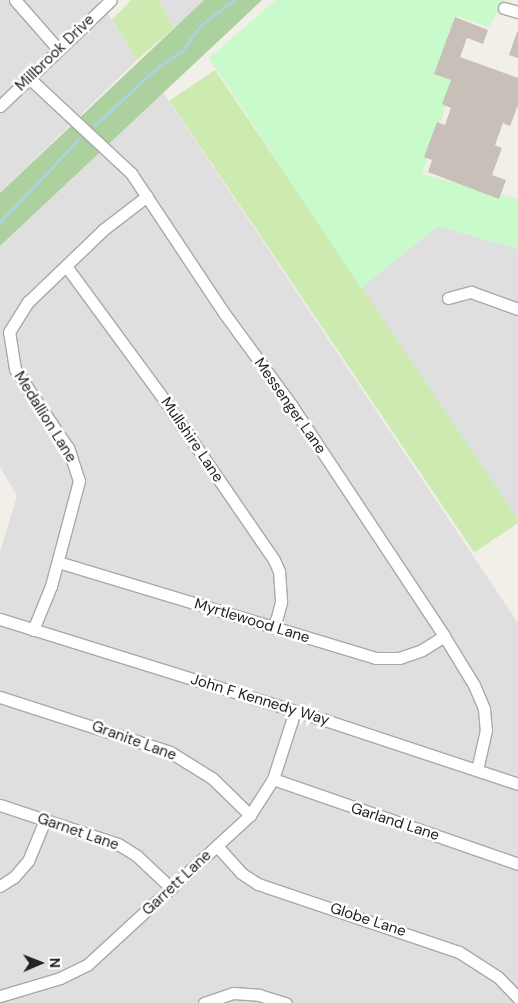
<!DOCTYPE html>
<style>
body{margin:0}
#map{position:relative;width:518px;height:1003px;overflow:hidden;background:#f2efe9;font-family:"DM Sans",sans-serif}
div>[style]{position:absolute}
[style*='--x']{left:calc(var(--x)*1px);top:calc(var(--y)*1px);width:calc(var(--w)*1px);rotate:calc(var(--a)*1deg)}
.residential>*{inset:0;background:#e0dfdf}
.grass>*{inset:0;background:#cdebb0;transform-origin:0 0}
.forest>*{inset:0;background:#add19e}
.park>*{inset:0;background:#c8facc}
.stream>*{height:2.5px;margin:-1.25px;padding:0 1.25px;transform-origin:1.25px;border-radius:1.25px;background:#aad3df}
.building>*{inset:0;background:#c7bfb8}
.roads{filter:drop-shadow(1px 0 #a9a9a9) drop-shadow(-1px 0 #a9a9a9) drop-shadow(0 1px #a9a9a9) drop-shadow(0 -1px #a9a9a9)}
.minor>*{height:11px;margin:-5.5px;padding:0 5.5px;transform-origin:5.5px;border-radius:5.5px;background:#fff}
span{translate:-50% -50%;white-space:nowrap;text-align:center;line-height:1.15;-webkit-text-stroke:5px #fff;paint-order:stroke}
.street-label{font-size:15px;color:#222}
.north{position:absolute;left:15px;top:938px;width:50px;height:50px;-webkit-text-stroke:4px #fff;paint-order:stroke;rotate:89deg;font-size:14px;font-weight:700;line-height:20px;text-align:center;color:#222}
.north::after{content:'';display:block;margin:auto;width:18px;height:22px;background:#222;clip-path:polygon(50% 0,100% 100%,50% 72%,0 100%)}
</style>
<div id="map">
<div class="residential">
<i style="clip-path:polygon(0 0,99px 0,137px 60px,0 193px)"></i>
<i style="clip-path:polygon(159px 0,204px 0,174px 28px)"></i>
<i style="clip-path:polygon(163px 92px,518px 623px,518px 1003px,0 1003px,0 552px,17px 496px,0 467px,0 246px)"></i>
<i style="clip-path:polygon(438px 226px,518px 249px,518px 523px,361px 288px)"></i>
</div>
<div class="grass">
<i style="clip-path:polygon(131px 0,159px 0,174px 28px,137px 60px,112px 20px)"></i>
<i style="left:215px;top:70px;width:545px;height:55px;rotate:56deg"></i>
</div>
<div class="forest">
<i style="clip-path:polygon(204px 0,262px 0,0 246px,0 193px)"></i>
</div>
<div class="park">
<i style="clip-path:polygon(276px 0,505px 0,489px 27px,457px 16px,435px 74px,455px 81px,422px 174px,518px 199px,518px 249px,438px 226px,361px 288px,209px 58px)"></i>
</div>
<div class="stream">
<i style="--x:95;--y:125;--w:87;--a:-42.7"></i>
<i style="--x:159;--y:66;--w:27;--a:-33"></i>
<i style="--x:182;--y:51;--w:32;--a:-54"></i>
<i style="--x:201;--y:25;--w:41;--a:-37.1"></i>
<i style="--x:0;--y:222;--w:113;--a:-46.4"></i>
</div>
<div class="building">
<i style="clip-path:polygon(455px 17px,488px 30px,483px 44px,467px 38px,460px 57px,518px 78px,518px 105px,510px 126px,503px 123px,495px 145px,502px 148px,492px 175px,506px 180px,499px 199px,428px 172px,432px 160px,424px 157px,437px 122px,445px 125px,451px 108px,442px 104px,451px 80px,434px 74px)"></i>
<i style="clip-path:polygon(517px 32px,518px 32px,518px 58px,509px 55px)"></i>
</div>
<div class="roads">
<div class="minor">
<i style="--x:15;--y:0;--w:65;--a:48.7"></i>
<i style="--x:504;--y:8;--w:15;--a:16"></i>
<i style="--x:29;--y:78;--w:139;--a:43"></i>
<i style="--x:131;--y:173;--w:168;--a:56.4"></i>
<i style="--x:224;--y:313;--w:115;--a:53.8"></i>
<i style="--x:292;--y:406;--w:276;--a:56.5"></i>
<i style="--x:444;--y:636;--w:57;--a:58.5"></i>
<i style="--x:474;--y:685;--w:26;--a:67"></i>
<i style="--x:484;--y:709;--w:21;--a:85"></i>
<i style="--x:486;--y:730;--w:41;--a:102.7"></i>
<i style="--x:0;--y:106;--w:153;--a:-43.7"></i>
<i style="--x:66;--y:266;--w:159;--a:53.7"></i>
<i style="--x:160;--y:394;--w:201;--a:55.5"></i>
<i style="--x:274;--y:560;--w:12;--a:66"></i>
<i style="--x:279;--y:571;--w:31;--a:86"></i>
<i style="--x:281;--y:602;--w:27;--a:105"></i>
<i style="--x:448;--y:298;--w:24;--a:-15"></i>
<i style="--x:471;--y:292;--w:50;--a:19.9"></i>
<i style="--x:58;--y:562;--w:332;--a:16.8"></i>
<i style="--x:376;--y:658;--w:23;--a:0"></i>
<i style="--x:399;--y:658;--w:24;--a:-19"></i>
<i style="--x:422;--y:650;--w:26;--a:-32"></i>
<i style="--x:0;--y:619;--w:337;--a:17.3"></i>
<i style="--x:322;--y:719;--w:206;--a:18.3"></i>
<i style="--x:33;--y:630;--w:48;--a:-67.8"></i>
<i style="--x:51;--y:586;--w:109;--a:-75.1"></i>
<i style="--x:79;--y:481;--w:35;--a:-108"></i>
<i style="--x:68;--y:448;--w:95;--a:-123.9"></i>
<i style="--x:15;--y:369;--w:37;--a:-99"></i>
<i style="--x:9;--y:332;--w:36;--a:-58"></i>
<i style="--x:28;--y:302;--w:105;--a:-43.8"></i>
<i style="--x:104;--y:229;--w:54;--a:-37.5"></i>
<i style="--x:0;--y:697;--w:179;--a:17.9"></i>
<i style="--x:170;--y:752;--w:49;--a:31.8"></i>
<i style="--x:212;--y:778;--w:53;--a:44.2"></i>
<i style="--x:273;--y:779;--w:259;--a:19.1"></i>
<i style="--x:0;--y:805;--w:124;--a:18.3"></i>
<i style="--x:118;--y:844;--w:22;--a:32"></i>
<i style="--x:137;--y:856;--w:47;--a:43.3"></i>
<i style="--x:217;--y:846;--w:36;--a:48"></i>
<i style="--x:241;--y:873;--w:20;--a:33"></i>
<i style="--x:258;--y:884;--w:212;--a:18.7"></i>
<i style="--x:459;--y:952;--w:46;--a:32.7"></i>
<i style="--x:498;--y:977;--w:29;--a:46"></i>
<i style="--x:0;--y:886;--w:17;--a:-33"></i>
<i style="--x:14;--y:877;--w:21;--a:-49"></i>
<i style="--x:28;--y:861;--w:44;--a:-67.5"></i>
<i style="--x:0;--y:996;--w:63;--a:-16.7"></i>
<i style="--x:60;--y:978;--w:30;--a:-26"></i>
<i style="--x:87;--y:965;--w:222;--a:-42.6"></i>
<i style="--x:250;--y:815;--w:43;--a:-57.4"></i>
<i style="--x:273;--y:779;--w:71;--a:-72.1"></i>
<i style="--x:204;--y:1003;--w:31;--a:-19"></i>
<i style="--x:233;--y:993;--w:26;--a:4"></i>
<i style="--x:259;--y:995;--w:28;--a:17"></i>
</div>
</div>
<div class="street-label">
<span style="left:55px;top:53px;rotate:-44deg">Millbrook Drive</span>
<span style="left:290px;top:406px;rotate:55deg">Messenger Lane</span>
<span style="left:45px;top:417px;rotate:58deg">Medallion Lane</span>
<span style="left:192px;top:440px;rotate:56deg">Mullshire Lane</span>
<span style="left:252px;top:621px;rotate:17deg">Myrtlewood Lane</span>
<span style="left:260px;top:700px;rotate:17deg">John F Kennedy Way</span>
<span style="left:134px;top:741px;rotate:20deg">Granite Lane</span>
<span style="left:395px;top:822px;rotate:18deg">Garland Lane</span>
<span style="left:78px;top:832px;rotate:19deg">Garnet Lane</span>
<span style="left:177px;top:883px;rotate:-43deg">Garrett Lane</span>
<span style="left:368px;top:920px;rotate:18deg">Globe Lane</span>
</div>
<div class="north">N</div>
</div>
